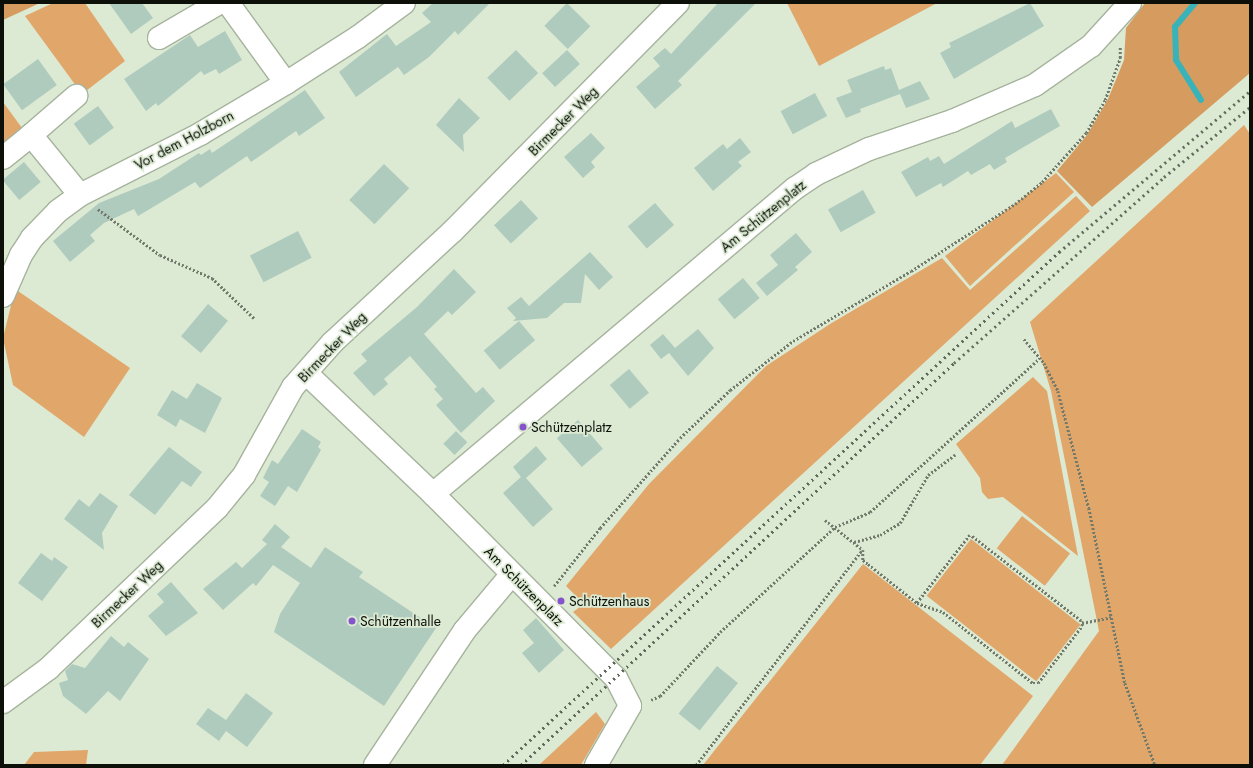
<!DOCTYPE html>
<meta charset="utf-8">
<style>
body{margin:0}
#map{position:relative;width:1253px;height:768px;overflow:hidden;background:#dcead3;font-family:Jost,sans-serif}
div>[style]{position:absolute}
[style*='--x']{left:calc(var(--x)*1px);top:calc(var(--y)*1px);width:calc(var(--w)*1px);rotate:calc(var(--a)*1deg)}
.green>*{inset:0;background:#e0a66a;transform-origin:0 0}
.forest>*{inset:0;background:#d69b5e}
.stream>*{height:6px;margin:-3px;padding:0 3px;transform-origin:3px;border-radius:3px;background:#38b3b9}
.building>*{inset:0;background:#afcbbe;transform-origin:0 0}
.path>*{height:2.5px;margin-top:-1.25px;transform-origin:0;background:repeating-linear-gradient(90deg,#717a6b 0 2px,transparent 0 4px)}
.roads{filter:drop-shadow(1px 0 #a6b39d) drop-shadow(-1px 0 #a6b39d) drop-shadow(0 1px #a6b39d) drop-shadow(0 -1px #a6b39d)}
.minor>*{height:22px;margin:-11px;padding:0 11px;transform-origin:11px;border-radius:11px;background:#fff}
.rail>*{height:3px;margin-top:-1.5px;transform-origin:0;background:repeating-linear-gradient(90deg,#60685b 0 2px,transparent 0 6px)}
.dots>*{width:11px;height:11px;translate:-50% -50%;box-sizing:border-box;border:2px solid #dcead3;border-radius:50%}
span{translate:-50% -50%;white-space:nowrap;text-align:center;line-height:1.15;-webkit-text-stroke:3.5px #dcead3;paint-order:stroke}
.street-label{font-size:14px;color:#0c1009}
.poi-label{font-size:14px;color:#0c1009}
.left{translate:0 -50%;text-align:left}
.frame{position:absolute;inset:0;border:4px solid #0c1009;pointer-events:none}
</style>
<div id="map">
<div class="green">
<i style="clip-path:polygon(53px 3px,85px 3px,125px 61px,82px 94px,25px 16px)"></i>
<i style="clip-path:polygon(787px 3px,937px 3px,819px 66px)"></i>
<i style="clip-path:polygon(3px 102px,22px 128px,3px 143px)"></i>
<i style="clip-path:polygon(1244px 125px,1250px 134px,1250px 765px,1002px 765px,1099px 631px,1051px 391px,1030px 322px)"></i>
<i style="clip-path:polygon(1056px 173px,1074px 192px,970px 286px,945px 256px)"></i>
<i style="clip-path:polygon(1076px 196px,1090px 211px,611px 649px,573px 612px,584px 604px,566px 586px,649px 484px,766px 366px,830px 324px,942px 258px,970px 290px)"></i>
<i style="clip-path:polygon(15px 289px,130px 368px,84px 437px,13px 385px,3px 338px)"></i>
<i style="clip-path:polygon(1033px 377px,1047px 391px,1078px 556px,1003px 497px,988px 499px,982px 492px,980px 478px,956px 444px)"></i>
<i style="left:1022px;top:516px;width:61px;height:41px;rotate:38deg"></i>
<i style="left:971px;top:539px;width:139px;height:72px;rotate:38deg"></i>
<i style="clip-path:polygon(863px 564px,1033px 696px,980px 765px,703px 765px)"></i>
<i style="clip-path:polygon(596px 712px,605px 724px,581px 765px,539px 765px)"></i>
<i style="clip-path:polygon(88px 750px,86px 765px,24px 765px,34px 752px)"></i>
</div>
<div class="forest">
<i style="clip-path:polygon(3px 3px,40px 3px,3px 20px)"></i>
<i style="clip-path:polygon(1145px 3px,1250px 3px,1250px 73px,1092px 207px,1057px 171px,1087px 135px,1108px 99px,1124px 60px,1126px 28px)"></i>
</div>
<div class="stream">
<i style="--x:1195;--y:3;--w:31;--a:130"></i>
<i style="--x:1175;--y:27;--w:33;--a:88"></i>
<i style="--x:1176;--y:60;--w:47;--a:58"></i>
</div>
<div class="building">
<i style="clip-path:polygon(109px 3px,142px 3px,153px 18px,131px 34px)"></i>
<i style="clip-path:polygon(433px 3px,490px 3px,458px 35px,455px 31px,429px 57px,404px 75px,398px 67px,356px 97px,339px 72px,387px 34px,396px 46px,431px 22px,422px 13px)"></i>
<i style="left:567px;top:3px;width:33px;height:32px;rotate:45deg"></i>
<i style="clip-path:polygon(718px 3px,756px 3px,678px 81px,682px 85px,655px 109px,636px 87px,660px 66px,653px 58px,665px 48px,671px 54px)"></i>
<i style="clip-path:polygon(1030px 3px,1044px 26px,954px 79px,940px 53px,951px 47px,949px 43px)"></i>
<i style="clip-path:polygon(225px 31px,242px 60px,219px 74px,216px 69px,204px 75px,201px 71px,158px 106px,156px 103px,146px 111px,124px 79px,190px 35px,198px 47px)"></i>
<i style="left:516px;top:50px;width:32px;height:40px;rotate:46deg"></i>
<i style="left:567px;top:50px;width:19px;height:34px;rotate:47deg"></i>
<i style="left:38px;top:59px;width:32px;height:43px;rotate:54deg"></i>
<i style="clip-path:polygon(884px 66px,885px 70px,891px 68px,899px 90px,920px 81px,930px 99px,906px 108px,900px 94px,860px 109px,861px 112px,846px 118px,836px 98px,852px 92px,847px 80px)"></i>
<i style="clip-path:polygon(305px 90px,325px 118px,299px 136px,296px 131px,251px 162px,247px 156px,200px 188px,195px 182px,138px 216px,134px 209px,104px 223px,90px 235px,95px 241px,70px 262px,53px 241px,99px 203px,159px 179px,199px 153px,201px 155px,210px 149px,212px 153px)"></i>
<i style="left:815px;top:93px;width:26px;height:39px;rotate:62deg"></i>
<i style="clip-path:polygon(459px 98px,480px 118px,463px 135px,464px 152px,436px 125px)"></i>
<i style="left:98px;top:106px;width:27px;height:30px;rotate:54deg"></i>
<i style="clip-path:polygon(1051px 109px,1060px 126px,1005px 158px,1007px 162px,994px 170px,990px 164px,971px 175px,968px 171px,943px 187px,941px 183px,916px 197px,901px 172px,928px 157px,930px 161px,939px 156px,944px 164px,1012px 121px,1015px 128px)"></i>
<i style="clip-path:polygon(591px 133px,605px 148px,591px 162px,595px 167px,583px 178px,564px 157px)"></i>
<i style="clip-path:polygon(740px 138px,751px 152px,738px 162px,742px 166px,713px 191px,694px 168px,723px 144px,727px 149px)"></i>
<i style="left:24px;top:162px;width:26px;height:28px;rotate:50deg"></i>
<i style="left:384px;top:164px;width:35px;height:50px;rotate:44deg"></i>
<i style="left:863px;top:190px;width:26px;height:40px;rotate:61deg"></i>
<i style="left:521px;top:200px;width:25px;height:37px;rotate:47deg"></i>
<i style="left:655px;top:203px;width:29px;height:36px;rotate:49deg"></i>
<i style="left:298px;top:231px;width:30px;height:54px;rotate:63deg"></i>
<i style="clip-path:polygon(796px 233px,812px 252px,795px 267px,798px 270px,767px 296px,756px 283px,778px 265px,770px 255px)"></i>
<i style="clip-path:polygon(590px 252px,613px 277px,599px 290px,585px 274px,581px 303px,564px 303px,547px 318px,513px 321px,516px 318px,507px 308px,521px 297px,529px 306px)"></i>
<i style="clip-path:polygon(454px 269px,476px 292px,452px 315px,448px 311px,424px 334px,476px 393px,483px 387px,495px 401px,461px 433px,436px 405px,443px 399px,434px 389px,437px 387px,410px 356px,384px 379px,388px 384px,374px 396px,353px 373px,367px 361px,361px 354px,417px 307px)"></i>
<i style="left:743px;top:278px;width:26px;height:33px;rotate:50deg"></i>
<i style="left:208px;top:304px;width:26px;height:42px;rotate:40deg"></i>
<i style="left:519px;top:321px;width:25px;height:46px;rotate:50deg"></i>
<i style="clip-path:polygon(698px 329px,714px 348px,688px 376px,669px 353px,661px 359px,650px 345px,663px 334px,675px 348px)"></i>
<i style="left:629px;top:369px;width:31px;height:25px;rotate:50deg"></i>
<i style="clip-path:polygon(197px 383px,222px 398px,205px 433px,180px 419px,176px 427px,157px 415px,172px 390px,187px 399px)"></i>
<i style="left:578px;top:420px;width:38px;height:28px;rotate:49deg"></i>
<i style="clip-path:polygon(302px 429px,321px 442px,318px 447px,321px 450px,297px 492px,288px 486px,275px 506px,260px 496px,269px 482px,263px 478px,272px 460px,278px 464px)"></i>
<i style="left:456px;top:431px;width:16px;height:18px;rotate:45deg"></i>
<i style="clip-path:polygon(536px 446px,547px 459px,526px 478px,553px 509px,533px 527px,503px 493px,521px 477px,513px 467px)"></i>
<i style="clip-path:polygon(169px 447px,202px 472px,191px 487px,182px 481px,155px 515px,129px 495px)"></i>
<i style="clip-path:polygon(100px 493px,118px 506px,102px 533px,104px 550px,64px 519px,79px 499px,89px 507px)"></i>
<i style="clip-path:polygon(275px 524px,290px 537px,281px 547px,311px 568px,325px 547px,363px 572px,359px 577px,436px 628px,384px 706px,274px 632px,280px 614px,300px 583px,273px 565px,256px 586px,253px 583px,223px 610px,203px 589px,236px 562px,242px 568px,267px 544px,262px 540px)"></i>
<i style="clip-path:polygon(41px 553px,52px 561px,54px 557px,68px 567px,42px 601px,18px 583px)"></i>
<i style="clip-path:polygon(171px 582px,198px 613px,166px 636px,148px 616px,164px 602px,157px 594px)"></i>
<i style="clip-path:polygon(536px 618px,564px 650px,539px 673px,522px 653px,534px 643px,523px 630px)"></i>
<i style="clip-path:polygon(111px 636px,124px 647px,128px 642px,149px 659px,120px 701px,108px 691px,86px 714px,63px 696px,59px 683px,68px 680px,65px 671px,72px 664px,85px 668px)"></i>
<i style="left:717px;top:666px;width:27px;height:61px;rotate:39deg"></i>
<i style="clip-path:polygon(246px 693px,273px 713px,247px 747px,226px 731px,219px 741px,196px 724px,208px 708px,226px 720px)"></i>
</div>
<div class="path">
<i style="--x:98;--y:209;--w:77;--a:36.6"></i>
<i style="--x:160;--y:255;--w:57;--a:23.9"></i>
<i style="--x:212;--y:278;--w:59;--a:43.6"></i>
<i style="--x:1024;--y:339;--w:31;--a:50"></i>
<i style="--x:1044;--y:363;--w:31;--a:63"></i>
<i style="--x:1058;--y:391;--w:121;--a:75.2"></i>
<i style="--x:1089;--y:508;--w:179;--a:78.4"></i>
<i style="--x:1125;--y:683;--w:87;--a:69.9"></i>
<i style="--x:825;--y:520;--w:48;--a:38.3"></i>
<i style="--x:863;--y:550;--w:10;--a:90"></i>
<i style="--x:863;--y:560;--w:6;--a:39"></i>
<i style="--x:868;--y:564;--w:63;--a:38.5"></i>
<i style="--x:917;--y:603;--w:28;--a:19"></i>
<i style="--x:943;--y:612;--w:115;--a:38.3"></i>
<i style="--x:1033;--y:683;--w:5;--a:0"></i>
<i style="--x:1038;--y:683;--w:72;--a:-52.3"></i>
<i style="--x:1082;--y:626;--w:5;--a:-101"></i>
<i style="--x:1081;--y:621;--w:140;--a:-142.2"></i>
<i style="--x:970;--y:535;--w:86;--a:127.9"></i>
<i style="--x:854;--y:542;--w:27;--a:-15"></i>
<i style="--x:880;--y:535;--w:23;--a:-31"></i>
<i style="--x:900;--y:523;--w:56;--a:-59.7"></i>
<i style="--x:928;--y:475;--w:34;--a:-37"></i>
<i style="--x:554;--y:586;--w:74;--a:-51.6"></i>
<i style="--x:600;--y:528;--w:120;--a:-48.4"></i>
<i style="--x:680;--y:438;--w:69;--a:-43.8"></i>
<i style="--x:730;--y:390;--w:80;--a:-37.9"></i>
<i style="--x:793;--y:341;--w:137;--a:-30.7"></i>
<i style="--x:911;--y:271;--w:124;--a:-32.8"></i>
<i style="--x:1015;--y:204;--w:35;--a:-39"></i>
<i style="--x:1042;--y:182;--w:66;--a:-48.1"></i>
<i style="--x:1086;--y:133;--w:38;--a:-60"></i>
<i style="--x:1105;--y:100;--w:45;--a:-70.3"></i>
<i style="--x:1120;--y:58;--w:11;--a:-90"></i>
<i style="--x:1082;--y:623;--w:31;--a:-11"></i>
<i style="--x:651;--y:700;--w:10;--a:-24"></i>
<i style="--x:660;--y:696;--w:88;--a:-46.8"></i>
<i style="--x:720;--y:632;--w:156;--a:-42.4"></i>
<i style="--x:835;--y:527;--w:38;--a:-23"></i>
<i style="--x:870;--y:512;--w:229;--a:-42.2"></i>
<i style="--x:696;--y:765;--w:272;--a:-52.3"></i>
</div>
<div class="roads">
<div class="minor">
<i style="--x:228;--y:3;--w:99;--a:54.1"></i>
<i style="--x:159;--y:38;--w:69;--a:-30.3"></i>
<i style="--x:31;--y:135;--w:60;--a:-40.9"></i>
<i style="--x:3;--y:158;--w:36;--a:-39"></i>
<i style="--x:31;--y:135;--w:77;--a:50.8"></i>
<i style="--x:3;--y:296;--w:45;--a:-66.3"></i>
<i style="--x:21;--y:255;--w:20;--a:-57"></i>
<i style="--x:32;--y:238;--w:37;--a:-46"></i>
<i style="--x:58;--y:211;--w:27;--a:-36"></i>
<i style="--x:80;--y:195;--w:135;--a:-26.9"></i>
<i style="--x:200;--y:134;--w:100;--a:-30.7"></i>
<i style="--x:286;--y:83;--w:85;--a:-32.6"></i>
<i style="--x:358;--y:37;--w:57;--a:-36.5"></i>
<i style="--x:306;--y:373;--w:175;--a:43.6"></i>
<i style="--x:433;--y:494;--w:260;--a:45.2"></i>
<i style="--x:616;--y:678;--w:31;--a:63"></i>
<i style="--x:630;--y:706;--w:68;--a:120"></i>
<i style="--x:433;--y:494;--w:473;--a:-40.2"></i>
<i style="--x:794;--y:189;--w:27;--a:-34"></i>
<i style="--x:816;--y:174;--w:59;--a:-25.3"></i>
<i style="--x:869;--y:149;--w:88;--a:-18.6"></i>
<i style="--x:952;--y:121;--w:90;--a:-23.4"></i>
<i style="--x:1035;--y:85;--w:68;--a:-34.9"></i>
<i style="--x:1091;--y:46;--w:58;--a:-47.8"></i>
<i style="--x:3;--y:702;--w:56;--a:-36.3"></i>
<i style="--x:48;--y:669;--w:233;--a:-43.6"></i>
<i style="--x:217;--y:508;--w:43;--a:-50.7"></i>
<i style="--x:244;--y:475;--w:101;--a:-60.9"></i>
<i style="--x:293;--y:387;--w:60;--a:-48.4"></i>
<i style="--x:333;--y:342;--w:163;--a:-42.8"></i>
<i style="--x:453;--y:231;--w:320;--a:-45.4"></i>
<i style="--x:375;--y:765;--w:162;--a:-56.3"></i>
<i style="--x:465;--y:630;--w:73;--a:-50"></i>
</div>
</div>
<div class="rail">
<i style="--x:503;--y:765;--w:757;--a:-42.7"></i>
<i style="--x:1059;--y:252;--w:250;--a:-40.1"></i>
<i style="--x:521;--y:765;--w:591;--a:-42.87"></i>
<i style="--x:954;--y:363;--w:281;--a:-41.5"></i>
<i style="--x:1164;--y:177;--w:111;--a:-39.1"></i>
</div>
<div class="dots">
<i style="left:523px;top:427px;background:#8553cc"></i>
<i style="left:561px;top:601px;background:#8553cc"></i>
<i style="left:352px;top:621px;background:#8553cc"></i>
</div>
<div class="street-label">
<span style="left:563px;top:121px;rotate:-45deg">Birmecker Weg</span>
<span style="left:184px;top:140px;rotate:-28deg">Vor dem Holzborn</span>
<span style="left:763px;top:216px;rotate:-39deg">Am Schützenplatz</span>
<span style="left:332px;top:347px;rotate:-46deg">Birmecker Weg</span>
<span style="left:524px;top:586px;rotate:45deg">Am Schützenplatz</span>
<span style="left:127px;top:594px;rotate:-43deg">Birmecker Weg</span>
</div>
<div class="poi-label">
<span class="left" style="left:531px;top:427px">Schützenplatz</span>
<span class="left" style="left:569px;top:601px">Schützenhaus</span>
<span class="left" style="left:360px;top:621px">Schützenhalle</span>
</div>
<div class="frame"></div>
</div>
